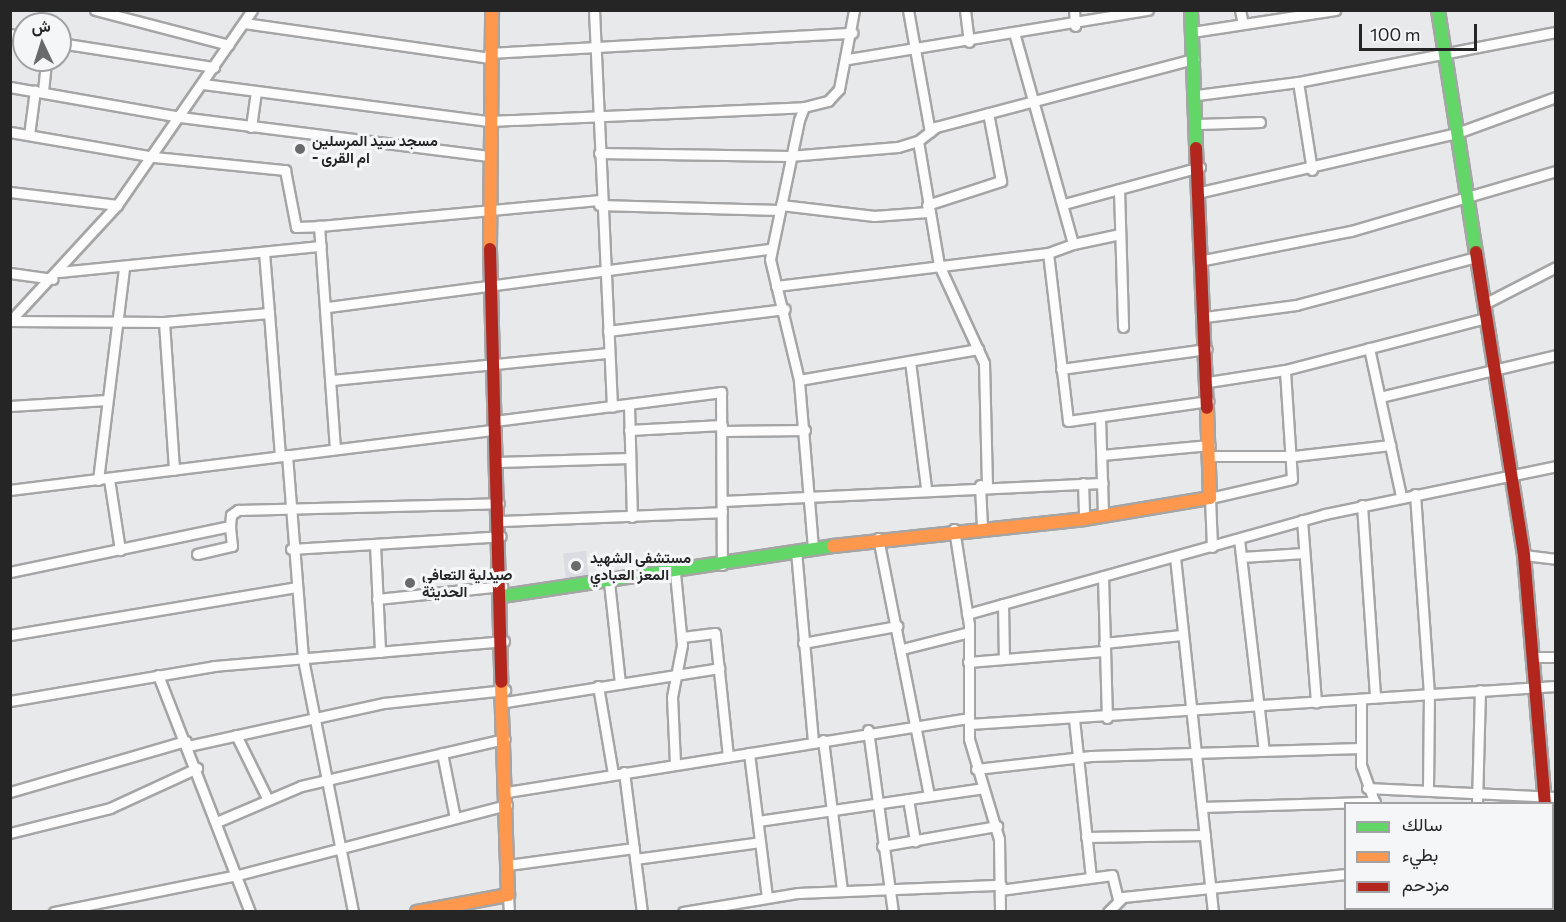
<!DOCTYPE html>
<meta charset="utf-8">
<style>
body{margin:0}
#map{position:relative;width:1566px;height:922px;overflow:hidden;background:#e8e9ea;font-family:Commissioner,Vazirmatn,sans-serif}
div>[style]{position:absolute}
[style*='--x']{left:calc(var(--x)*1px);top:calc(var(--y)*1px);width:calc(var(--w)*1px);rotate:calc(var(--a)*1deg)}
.built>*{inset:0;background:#dadce1;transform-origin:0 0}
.roads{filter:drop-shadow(2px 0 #a5a5a6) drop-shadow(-2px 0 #a5a5a6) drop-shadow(0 2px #a5a5a6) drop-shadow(0 -2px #a5a5a6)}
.street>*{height:9px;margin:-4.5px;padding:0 4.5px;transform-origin:4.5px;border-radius:4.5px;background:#fcfcfc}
.fast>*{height:12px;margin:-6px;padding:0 6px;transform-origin:6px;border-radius:6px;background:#63d668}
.slow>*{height:12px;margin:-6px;padding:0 6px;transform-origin:6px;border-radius:6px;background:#ff974d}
.jam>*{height:12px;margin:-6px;padding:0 6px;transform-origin:6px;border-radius:6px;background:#b3261e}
.dots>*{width:16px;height:16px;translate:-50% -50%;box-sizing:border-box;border:3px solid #f5f6f8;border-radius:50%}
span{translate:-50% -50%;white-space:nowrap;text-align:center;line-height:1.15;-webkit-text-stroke:6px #f5f6f8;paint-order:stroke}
.poi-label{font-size:15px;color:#252526;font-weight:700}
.left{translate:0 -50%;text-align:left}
.frame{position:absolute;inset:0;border:12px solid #252526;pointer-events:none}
.legend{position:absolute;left:1344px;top:802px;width:210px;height:108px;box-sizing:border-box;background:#f5f6f8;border:2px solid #a2a2a4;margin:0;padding:8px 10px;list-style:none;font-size:18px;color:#252526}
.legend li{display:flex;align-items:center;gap:12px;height:30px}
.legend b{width:30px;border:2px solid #a2a2a4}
.north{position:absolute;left:12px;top:12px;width:60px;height:60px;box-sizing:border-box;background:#f5f6f8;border:2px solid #a2a2a4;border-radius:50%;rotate:356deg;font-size:16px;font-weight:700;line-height:24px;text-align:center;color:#252526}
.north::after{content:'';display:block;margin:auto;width:21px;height:27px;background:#696a6b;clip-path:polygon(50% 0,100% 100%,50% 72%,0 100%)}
.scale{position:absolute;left:1359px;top:24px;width:118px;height:27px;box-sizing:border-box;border:3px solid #252526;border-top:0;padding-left:8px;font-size:18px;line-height:21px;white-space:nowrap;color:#252526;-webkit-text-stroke:4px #f5f6f8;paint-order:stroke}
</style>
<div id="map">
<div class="built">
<i style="left:586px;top:551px;width:29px;height:23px;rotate:84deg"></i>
</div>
<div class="roads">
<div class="street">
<i style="--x:95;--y:10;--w:138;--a:14.6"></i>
<i style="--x:594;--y:10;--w:397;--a:87.4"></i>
<i style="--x:908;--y:10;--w:124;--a:79.8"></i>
<i style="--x:965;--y:10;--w:32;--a:83"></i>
<i style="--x:1074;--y:10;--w:16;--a:86"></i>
<i style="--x:1240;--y:10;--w:14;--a:78"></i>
<i style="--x:244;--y:23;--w:247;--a:8.1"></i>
<i style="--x:1192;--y:32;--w:145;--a:-8.7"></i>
<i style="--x:10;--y:34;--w:14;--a:12"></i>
<i style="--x:1015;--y:36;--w:216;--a:74.4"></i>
<i style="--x:1073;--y:244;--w:27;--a:160"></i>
<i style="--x:60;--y:43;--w:156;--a:8.9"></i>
<i style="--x:489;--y:53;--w:364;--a:-3.2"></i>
<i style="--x:848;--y:59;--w:304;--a:-9.3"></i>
<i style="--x:1298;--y:82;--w:89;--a:81"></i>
<i style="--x:203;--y:84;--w:288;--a:7.4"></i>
<i style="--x:489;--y:121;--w:315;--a:-2.5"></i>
<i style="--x:10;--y:87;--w:173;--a:10"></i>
<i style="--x:180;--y:117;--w:311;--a:7.2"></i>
<i style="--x:43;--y:91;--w:31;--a:-84"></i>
<i style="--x:1197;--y:95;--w:102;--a:-7.3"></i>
<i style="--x:1298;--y:82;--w:263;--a:-11"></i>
<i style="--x:1198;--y:124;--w:62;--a:-1.8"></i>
<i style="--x:251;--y:127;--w:35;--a:-82"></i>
<i style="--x:10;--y:132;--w:146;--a:9.8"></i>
<i style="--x:154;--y:157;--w:132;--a:5.7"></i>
<i style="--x:285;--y:170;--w:58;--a:79.1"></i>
<i style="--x:296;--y:227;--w:23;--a:-2"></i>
<i style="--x:29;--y:135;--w:45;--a:-82.4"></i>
<i style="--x:918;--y:141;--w:126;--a:80.4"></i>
<i style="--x:939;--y:265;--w:108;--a:65.3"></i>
<i style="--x:984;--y:363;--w:121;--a:88.6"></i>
<i style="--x:599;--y:153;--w:190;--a:0.9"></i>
<i style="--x:789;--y:156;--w:109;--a:-4.7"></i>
<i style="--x:898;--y:147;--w:21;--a:-17"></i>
<i style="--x:918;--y:141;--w:23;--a:-38"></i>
<i style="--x:936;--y:127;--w:267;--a:-14.8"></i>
<i style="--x:1119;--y:189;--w:138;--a:88.3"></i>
<i style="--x:10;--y:192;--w:108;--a:6.9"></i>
<i style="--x:1201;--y:192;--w:263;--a:-13"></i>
<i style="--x:1457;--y:133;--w:105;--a:-20"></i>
<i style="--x:1064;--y:204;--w:141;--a:-15.2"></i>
<i style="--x:599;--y:205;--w:180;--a:1.6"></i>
<i style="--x:781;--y:205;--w:94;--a:6.7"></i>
<i style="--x:874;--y:216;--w:54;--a:-4.2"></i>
<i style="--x:927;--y:205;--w:78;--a:-18"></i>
<i style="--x:1001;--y:181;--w:69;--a:-100.8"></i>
<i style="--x:1073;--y:244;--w:48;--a:-12"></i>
<i style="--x:264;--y:252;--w:61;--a:85.3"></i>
<i style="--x:1204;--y:260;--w:150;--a:-11.2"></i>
<i style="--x:1351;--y:231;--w:214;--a:-16.3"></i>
<i style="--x:59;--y:272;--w:263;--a:-5.7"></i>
<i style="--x:10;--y:273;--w:43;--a:7.9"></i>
<i style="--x:776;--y:286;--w:274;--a:-6.9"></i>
<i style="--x:1048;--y:253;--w:169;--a:83.2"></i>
<i style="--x:1068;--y:421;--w:142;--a:-8.1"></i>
<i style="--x:1484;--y:304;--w:81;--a:-27.2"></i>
<i style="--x:328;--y:307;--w:447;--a:-7.5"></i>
<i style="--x:1205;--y:317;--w:92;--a:-7.5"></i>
<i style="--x:1296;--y:305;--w:187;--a:-14.9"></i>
<i style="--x:10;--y:321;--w:154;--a:0.4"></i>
<i style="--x:164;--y:322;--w:105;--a:-4.9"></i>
<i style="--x:269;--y:313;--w:143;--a:85.6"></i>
<i style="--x:10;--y:321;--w:158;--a:-47.3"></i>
<i style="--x:117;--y:205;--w:237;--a:-55.3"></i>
<i style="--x:164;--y:322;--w:148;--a:86.1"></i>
<i style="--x:608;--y:331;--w:178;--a:-7.1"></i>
<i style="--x:1369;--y:348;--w:151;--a:77.8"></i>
<i style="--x:910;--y:361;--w:128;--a:82.8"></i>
<i style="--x:1061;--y:369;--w:147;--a:-7.8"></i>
<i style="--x:332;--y:380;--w:278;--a:-5.6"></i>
<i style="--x:799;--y:380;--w:182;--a:-9.8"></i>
<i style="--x:1208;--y:382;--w:78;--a:-8.9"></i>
<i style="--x:1285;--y:370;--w:208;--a:-14.5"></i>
<i style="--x:1380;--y:397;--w:181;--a:-13.4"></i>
<i style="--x:629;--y:405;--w:112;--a:88.5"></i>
<i style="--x:10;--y:406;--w:97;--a:-3.5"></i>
<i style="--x:1100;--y:418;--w:98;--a:88.2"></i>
<i style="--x:495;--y:421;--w:228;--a:-7.3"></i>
<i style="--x:721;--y:392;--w:173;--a:89.7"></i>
<i style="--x:629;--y:430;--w:93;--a:-3.1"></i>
<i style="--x:722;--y:431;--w:83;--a:-0.7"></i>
<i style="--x:335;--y:449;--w:224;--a:-94.1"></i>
<i style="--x:319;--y:226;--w:281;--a:-5.3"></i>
<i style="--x:287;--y:455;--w:205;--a:85.5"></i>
<i style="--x:303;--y:659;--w:258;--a:78.8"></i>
<i style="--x:1102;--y:455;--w:108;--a:-5.3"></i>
<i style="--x:1211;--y:456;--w:83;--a:0"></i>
<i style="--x:1294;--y:456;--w:97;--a:-6.5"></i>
<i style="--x:498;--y:462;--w:132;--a:-1.7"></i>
<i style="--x:109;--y:479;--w:72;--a:81.2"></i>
<i style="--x:98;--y:480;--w:215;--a:-83"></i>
<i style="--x:1083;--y:483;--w:36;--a:88"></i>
<i style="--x:980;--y:485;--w:43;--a:87.3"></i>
<i style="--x:10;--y:490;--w:489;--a:-7.1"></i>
<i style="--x:1415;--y:494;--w:199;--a:86"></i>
<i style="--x:1429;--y:693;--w:97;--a:90.6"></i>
<i style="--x:722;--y:501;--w:381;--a:-2.7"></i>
<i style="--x:1362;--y:505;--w:193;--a:86.1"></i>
<i style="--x:1302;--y:520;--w:183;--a:85.6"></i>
<i style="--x:500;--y:521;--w:222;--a:-2.3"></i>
<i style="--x:954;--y:529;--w:97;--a:81.1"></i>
<i style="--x:969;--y:625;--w:114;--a:90"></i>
<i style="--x:969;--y:739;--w:104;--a:73.3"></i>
<i style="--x:999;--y:839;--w:73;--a:89.2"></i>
<i style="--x:878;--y:538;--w:263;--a:78.8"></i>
<i style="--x:1239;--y:539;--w:213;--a:83.3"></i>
<i style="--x:375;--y:544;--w:108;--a:87.3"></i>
<i style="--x:1212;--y:547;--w:49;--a:-92.3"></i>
<i style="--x:1210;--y:498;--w:84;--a:-13"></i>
<i style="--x:1292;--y:479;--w:109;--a:-93.7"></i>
<i style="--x:813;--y:548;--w:169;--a:-94.8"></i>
<i style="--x:799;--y:380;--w:124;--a:-103.5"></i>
<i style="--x:770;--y:259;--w:142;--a:-78.2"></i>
<i style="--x:799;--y:120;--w:14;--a:-69"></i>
<i style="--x:804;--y:107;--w:25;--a:-14"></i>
<i style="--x:828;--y:101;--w:16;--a:-47"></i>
<i style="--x:839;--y:89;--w:80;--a:-79.2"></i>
<i style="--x:291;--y:549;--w:210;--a:-3.5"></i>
<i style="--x:796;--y:551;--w:192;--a:84.9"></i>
<i style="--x:197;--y:554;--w:36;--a:-13"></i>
<i style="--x:232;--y:546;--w:20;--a:-96"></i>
<i style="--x:1524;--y:555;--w:32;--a:7"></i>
<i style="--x:1175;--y:557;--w:357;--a:83.9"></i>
<i style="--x:1242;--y:557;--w:62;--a:-3.7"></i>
<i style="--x:10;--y:572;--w:225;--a:-11.8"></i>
<i style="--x:230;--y:526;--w:11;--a:-85"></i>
<i style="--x:231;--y:515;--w:9;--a:-36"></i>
<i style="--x:238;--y:510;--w:261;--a:-1.5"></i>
<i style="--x:675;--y:573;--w:72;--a:84.4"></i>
<i style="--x:682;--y:645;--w:53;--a:100.9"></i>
<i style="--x:672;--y:697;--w:66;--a:87.4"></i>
<i style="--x:1103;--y:576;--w:142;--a:88.4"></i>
<i style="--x:609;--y:582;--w:102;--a:83.8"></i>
<i style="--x:377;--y:599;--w:126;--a:-5.9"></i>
<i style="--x:1003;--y:604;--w:55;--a:89"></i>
<i style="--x:967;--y:614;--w:372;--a:-15.6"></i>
<i style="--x:1325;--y:514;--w:236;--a:-11.7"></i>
<i style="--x:10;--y:635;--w:290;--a:-9.5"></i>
<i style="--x:682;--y:637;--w:33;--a:-7"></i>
<i style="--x:715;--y:633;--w:124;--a:84"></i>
<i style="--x:803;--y:643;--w:96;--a:-10.3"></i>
<i style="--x:1104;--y:643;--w:78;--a:-5.9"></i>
<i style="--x:902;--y:649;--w:69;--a:-14.2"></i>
<i style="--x:1535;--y:657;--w:21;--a:0"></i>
<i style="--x:968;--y:662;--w:136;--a:-4.6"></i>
<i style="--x:158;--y:675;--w:254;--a:68.8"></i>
<i style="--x:598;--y:686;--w:89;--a:80.3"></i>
<i style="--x:1361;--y:699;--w:66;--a:90"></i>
<i style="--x:1361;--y:765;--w:41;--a:70.3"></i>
<i style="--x:10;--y:701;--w:207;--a:-9.7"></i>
<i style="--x:214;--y:666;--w:291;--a:-4.9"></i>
<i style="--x:505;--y:702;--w:217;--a:-9"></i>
<i style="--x:1074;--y:719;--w:159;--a:83.9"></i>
<i style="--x:969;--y:724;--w:588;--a:-3.7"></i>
<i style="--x:868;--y:730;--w:184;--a:82.2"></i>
<i style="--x:236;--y:735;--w:70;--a:63.8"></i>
<i style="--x:823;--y:740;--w:151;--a:82.8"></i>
<i style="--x:188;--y:746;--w:201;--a:-12.4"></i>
<i style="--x:384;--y:703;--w:122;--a:-6.1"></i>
<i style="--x:442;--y:753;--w:66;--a:78.7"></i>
<i style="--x:749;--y:753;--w:145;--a:82.9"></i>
<i style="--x:976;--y:769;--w:116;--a:-6.4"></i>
<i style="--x:1091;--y:756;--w:270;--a:-1.7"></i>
<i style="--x:624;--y:772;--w:141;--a:82.7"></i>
<i style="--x:1367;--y:788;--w:189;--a:2.7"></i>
<i style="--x:10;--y:792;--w:183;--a:-16.2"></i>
<i style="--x:507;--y:792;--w:467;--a:-9.1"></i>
<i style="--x:908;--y:799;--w:43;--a:80.5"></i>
<i style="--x:1477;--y:804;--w:114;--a:-88.5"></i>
<i style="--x:1202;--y:807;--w:173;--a:-1.7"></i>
<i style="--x:219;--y:821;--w:89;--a:-23.1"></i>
<i style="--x:301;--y:786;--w:209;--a:-13"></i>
<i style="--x:758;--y:821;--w:227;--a:-8.3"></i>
<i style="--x:10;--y:833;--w:103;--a:-14"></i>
<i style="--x:110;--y:808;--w:96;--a:-24.7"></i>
<i style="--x:1086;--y:837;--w:119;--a:-1"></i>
<i style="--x:882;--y:846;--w:117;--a:-9.9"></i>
<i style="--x:635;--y:859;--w:126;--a:-7.7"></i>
<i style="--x:508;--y:865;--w:127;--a:-7.7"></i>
<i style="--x:1552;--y:882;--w:4;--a:-14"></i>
<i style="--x:1000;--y:890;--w:113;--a:-7.6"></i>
<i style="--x:1112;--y:875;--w:25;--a:76"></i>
<i style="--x:508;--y:895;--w:17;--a:87"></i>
<i style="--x:1385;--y:908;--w:4;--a:90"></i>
<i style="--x:54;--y:912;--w:188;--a:-11.4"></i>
<i style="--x:238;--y:875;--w:278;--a:-14.6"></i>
<i style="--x:683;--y:912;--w:117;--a:-9.4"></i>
<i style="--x:798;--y:893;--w:203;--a:-2.3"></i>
<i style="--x:1108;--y:912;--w:21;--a:-45"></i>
<i style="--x:1123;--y:897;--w:224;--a:-5.9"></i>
<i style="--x:1471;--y:912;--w:4;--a:-90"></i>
<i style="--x:1535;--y:912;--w:4;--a:-76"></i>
</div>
<div class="fast">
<i style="--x:1191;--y:10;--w:138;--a:87.9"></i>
<i style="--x:1438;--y:10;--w:245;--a:81.1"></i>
<i style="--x:503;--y:596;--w:334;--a:-8.6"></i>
</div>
<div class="slow">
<i style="--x:490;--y:249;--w:239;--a:-89.5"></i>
<i style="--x:833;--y:546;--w:252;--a:-6.1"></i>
<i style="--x:1084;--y:519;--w:128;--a:-9.5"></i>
<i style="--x:1210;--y:498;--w:90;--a:-91.9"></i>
<i style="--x:417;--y:912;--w:93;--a:-10.6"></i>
<i style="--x:508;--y:895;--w:213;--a:-91.9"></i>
</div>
<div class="jam">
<i style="--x:1196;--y:148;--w:260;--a:87.6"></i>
<i style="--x:490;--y:249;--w:433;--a:88.5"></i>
<i style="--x:1476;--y:252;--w:307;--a:81"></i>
<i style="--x:1524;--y:555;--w:250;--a:85.2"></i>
</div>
</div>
<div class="dots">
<i style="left:300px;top:149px;background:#696a6b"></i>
<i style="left:576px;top:566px;background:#696a6b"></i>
<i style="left:410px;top:583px;background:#696a6b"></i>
</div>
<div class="poi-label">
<span class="left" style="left:312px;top:149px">مسجد سيد المرسلين<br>- ام القرى</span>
<span class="left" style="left:590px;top:566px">مستشفى الشهيد<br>المعز العبادي</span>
<span class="left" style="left:422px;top:583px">صيدلية التعافي<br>الحديثة</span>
</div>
<div class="frame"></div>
<ul class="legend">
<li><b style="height:8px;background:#63d668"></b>سالك</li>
<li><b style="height:8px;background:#ff974d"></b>بطيء</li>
<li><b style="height:8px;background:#b3261e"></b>مزدحم</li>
</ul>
<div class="north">ش</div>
<div class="scale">100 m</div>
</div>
